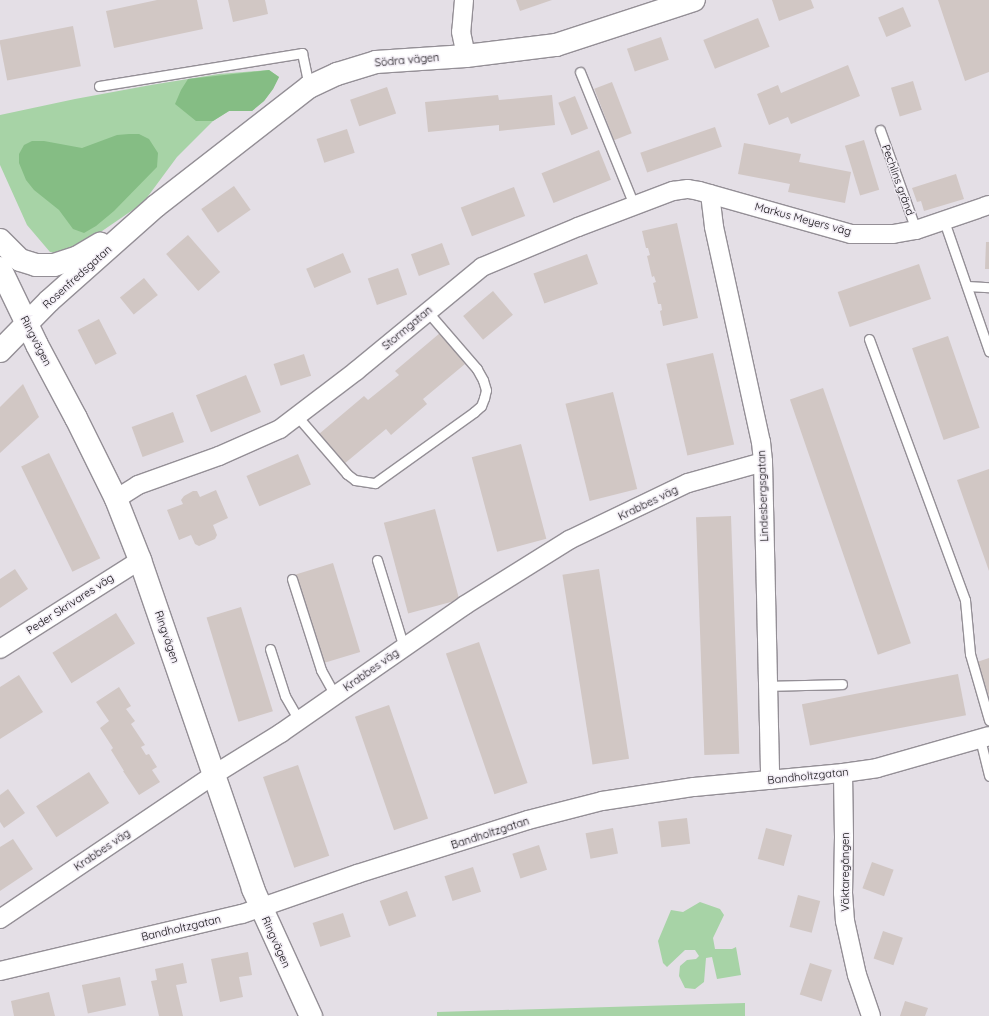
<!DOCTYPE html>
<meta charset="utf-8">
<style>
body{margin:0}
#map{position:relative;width:989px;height:1016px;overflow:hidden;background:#e4dfe6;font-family:Quicksand,sans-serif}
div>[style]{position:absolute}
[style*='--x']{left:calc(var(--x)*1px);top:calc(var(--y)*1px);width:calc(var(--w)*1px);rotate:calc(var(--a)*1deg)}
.green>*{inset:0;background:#a7d3a6}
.forest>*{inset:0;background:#85bd84}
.building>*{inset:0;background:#d1c7c4;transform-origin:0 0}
.roads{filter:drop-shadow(1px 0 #948f96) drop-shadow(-1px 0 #948f96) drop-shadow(0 1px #948f96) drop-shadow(0 -1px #948f96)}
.service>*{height:9px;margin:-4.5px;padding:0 4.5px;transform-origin:4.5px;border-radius:4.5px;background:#fff}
.minor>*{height:18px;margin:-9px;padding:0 9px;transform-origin:9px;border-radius:9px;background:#fff}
.tertiary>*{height:22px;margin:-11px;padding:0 11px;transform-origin:11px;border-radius:11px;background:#fff}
span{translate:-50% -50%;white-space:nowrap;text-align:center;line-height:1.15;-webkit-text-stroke:3px #f1ecf4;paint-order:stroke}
.street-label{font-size:11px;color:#110f12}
</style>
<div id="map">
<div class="green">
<i style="clip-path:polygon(269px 70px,279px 77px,273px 89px,264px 101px,252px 111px,229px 111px,213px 121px,177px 157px,143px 203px,67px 255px,50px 252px,27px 225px,0 165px,0 115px,75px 99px,151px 85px,219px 74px)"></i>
<i style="clip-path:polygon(700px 902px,720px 909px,724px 915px,713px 938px,715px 949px,732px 949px,736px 947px,741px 975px,717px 979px,712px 957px,706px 958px,704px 982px,695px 989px,685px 988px,679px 976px,680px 966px,687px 960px,696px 959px,699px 956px,695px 950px,685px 950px,667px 967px,663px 963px,658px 941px,671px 910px,683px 912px)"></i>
<i style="clip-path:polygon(745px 1003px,745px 1016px,437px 1016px,437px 1012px)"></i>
</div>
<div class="forest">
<i style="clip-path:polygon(269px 70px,279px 77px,273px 89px,264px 101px,252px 111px,229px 111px,213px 121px,196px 121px,175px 104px,181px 90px,188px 79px)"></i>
<i style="clip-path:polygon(129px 134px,139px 134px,149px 139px,158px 153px,157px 167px,114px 211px,96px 226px,84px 233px,73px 229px,59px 210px,34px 190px,26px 180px,19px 163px,19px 154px,24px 145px,32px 141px,44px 141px,82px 148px,117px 135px)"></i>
</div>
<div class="building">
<i style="clip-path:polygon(157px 0,197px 0,203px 29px,114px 48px,106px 11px)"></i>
<i style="clip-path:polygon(228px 0,265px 0,268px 14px,233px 22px)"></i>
<i style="clip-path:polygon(516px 0,552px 0,520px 11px)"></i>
<i style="clip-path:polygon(772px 0,811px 0,814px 8px,779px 21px)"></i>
<i style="clip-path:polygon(938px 0,989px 0,989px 72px,965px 81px)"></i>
<i style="left:903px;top:7px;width:21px;height:27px;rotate:67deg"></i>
<i style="left:758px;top:18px;width:31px;height:59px;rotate:68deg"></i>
<i style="left:73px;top:26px;width:41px;height:75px;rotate:79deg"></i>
<i style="left:661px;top:37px;width:24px;height:36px;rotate:71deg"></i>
<i style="clip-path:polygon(848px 65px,860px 96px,791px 124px,788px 117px,769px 125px,757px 94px,778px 85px,781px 93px)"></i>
<i style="left:913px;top:81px;width:30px;height:23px;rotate:73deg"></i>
<i style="left:612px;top:82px;width:55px;height:19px;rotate:69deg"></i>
<i style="left:387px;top:87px;width:28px;height:39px;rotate:71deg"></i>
<i style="clip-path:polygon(498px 95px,499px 100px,552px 95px,555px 125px,499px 131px,499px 125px,428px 132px,425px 102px)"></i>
<i style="left:575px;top:96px;width:35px;height:18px;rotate:68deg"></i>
<i style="left:715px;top:127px;width:21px;height:79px;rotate:71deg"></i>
<i style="left:347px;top:129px;width:25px;height:32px;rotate:72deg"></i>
<i style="left:864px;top:140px;width:52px;height:20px;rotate:73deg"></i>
<i style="clip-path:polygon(744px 143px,801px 154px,799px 162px,851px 172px,845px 203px,788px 192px,790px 184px,738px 174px)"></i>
<i style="left:599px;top:150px;width:32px;height:62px;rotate:68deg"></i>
<i style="clip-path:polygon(956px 174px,964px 199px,924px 211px,921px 201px,917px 202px,912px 188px)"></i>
<i style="left:234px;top:186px;width:29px;height:40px;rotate:55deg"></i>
<i style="left:514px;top:187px;width:31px;height:57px;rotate:69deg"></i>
<i style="clip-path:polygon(677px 223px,698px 318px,663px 326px,660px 311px,662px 310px,661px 304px,658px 304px,653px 283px,656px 282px,654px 276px,652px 277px,647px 256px,650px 255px,648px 248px,646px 248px,642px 231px)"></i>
<i style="left:188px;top:235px;width:49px;height:29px;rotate:49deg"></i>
<i style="clip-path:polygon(986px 242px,989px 242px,989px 269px,985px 269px)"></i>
<i style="left:442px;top:243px;width:23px;height:33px;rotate:70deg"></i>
<i style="left:343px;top:253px;width:21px;height:40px;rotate:67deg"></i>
<i style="left:587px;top:254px;width:32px;height:57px;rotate:70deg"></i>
<i style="left:919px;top:264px;width:37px;height:86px;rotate:71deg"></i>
<i style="left:398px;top:268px;width:28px;height:32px;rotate:71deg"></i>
<i style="left:144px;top:278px;width:22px;height:31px;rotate:51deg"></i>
<i style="left:493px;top:291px;width:31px;height:39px;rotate:50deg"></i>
<i style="left:99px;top:319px;width:39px;height:24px;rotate:63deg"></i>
<i style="clip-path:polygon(440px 333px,465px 364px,423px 399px,427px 404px,391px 435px,386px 429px,344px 464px,319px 434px,364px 396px,368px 400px,399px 375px,395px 371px)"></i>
<i style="left:948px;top:336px;width:97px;height:38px;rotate:71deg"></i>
<i style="left:713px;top:353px;width:94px;height:48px;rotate:77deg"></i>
<i style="left:304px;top:354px;width:23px;height:32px;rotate:72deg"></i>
<i style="left:246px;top:375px;width:40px;height:54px;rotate:68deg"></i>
<i style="clip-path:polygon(23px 384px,39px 417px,0 453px,0 407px)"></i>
<i style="left:823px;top:388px;width:270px;height:35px;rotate:71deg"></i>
<i style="left:613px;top:392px;width:100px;height:49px;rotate:76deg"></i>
<i style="left:173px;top:412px;width:32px;height:44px;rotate:70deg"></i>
<i style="left:521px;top:444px;width:98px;height:51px;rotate:75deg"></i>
<i style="left:49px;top:453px;width:117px;height:31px;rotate:64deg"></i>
<i style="left:298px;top:454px;width:33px;height:56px;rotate:67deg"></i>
<i style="clip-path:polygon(989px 469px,989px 571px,957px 480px)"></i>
<i style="clip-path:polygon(216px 490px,228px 518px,213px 525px,217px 535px,215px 539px,199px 546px,195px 544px,191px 535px,179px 540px,167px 510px,183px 504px,181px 500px,184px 496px,193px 491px,197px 491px,200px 497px)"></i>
<i style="left:435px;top:509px;width:94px;height:53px;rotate:75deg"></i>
<i style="left:731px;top:516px;width:238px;height:35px;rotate:88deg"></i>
<i style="left:333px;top:563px;width:93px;height:39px;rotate:73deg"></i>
<i style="clip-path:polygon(15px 569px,28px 589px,0 608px,0 579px)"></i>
<i style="left:599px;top:569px;width:192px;height:37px;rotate:81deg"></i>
<i style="left:241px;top:607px;width:109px;height:36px;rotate:73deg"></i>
<i style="left:116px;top:613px;width:36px;height:75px;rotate:58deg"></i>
<i style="left:479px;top:642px;width:149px;height:35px;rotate:71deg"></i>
<i style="clip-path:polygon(989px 658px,989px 697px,977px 662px)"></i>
<i style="left:958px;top:674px;width:42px;height:159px;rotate:79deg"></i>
<i style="clip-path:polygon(19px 675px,43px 712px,0 739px,0 687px)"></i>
<i style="clip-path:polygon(119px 687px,131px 706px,126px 709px,135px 721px,131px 724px,145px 745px,141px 747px,146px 755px,149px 754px,157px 767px,152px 770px,160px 782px,139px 795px,123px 771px,124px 771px,111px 750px,113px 748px,100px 728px,109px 721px,96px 702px)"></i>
<i style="left:389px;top:705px;width:120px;height:36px;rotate:71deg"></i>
<i style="left:298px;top:765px;width:96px;height:37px;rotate:71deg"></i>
<i style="left:89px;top:772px;width:37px;height:63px;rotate:57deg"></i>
<i style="clip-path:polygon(8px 789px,25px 813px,4px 828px,0 822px,0 795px)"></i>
<i style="left:687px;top:818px;width:26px;height:29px;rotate:83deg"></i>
<i style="left:613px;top:828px;width:26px;height:28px;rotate:79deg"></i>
<i style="left:766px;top:828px;width:27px;height:32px;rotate:15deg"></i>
<i style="clip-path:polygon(13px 839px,33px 869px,0 891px,0 847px)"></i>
<i style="left:539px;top:845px;width:26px;height:28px;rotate:72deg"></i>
<i style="left:872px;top:862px;width:23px;height:28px;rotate:20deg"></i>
<i style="left:473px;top:867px;width:26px;height:30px;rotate:72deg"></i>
<i style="left:407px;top:891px;width:27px;height:29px;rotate:70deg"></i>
<i style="left:798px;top:895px;width:23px;height:33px;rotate:15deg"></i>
<i style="left:343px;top:913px;width:25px;height:32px;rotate:72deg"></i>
<i style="left:883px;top:931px;width:21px;height:29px;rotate:19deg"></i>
<i style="clip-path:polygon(248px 952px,252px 975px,239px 977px,243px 997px,220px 1002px,211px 959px)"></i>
<i style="clip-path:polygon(183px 963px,187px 983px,176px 985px,183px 1016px,159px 1016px,151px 981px,157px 980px,155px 969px)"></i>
<i style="left:810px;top:963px;width:23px;height:33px;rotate:18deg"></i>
<i style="left:120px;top:977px;width:29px;height:39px;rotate:78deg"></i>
<i style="clip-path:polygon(49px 992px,55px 1016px,14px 1016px,11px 1001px)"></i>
<i style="clip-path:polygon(905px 1001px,928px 1008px,925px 1016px,900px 1016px)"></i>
</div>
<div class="roads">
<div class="service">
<i style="--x:580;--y:72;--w:144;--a:67.9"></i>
<i style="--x:99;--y:86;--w:206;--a:-9.2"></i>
<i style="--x:302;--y:53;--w:35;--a:78"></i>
<i style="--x:880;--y:130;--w:106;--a:70.2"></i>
<i style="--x:944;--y:221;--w:138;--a:70.9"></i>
<i style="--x:967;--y:286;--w:22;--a:3"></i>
<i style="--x:869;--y:339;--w:278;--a:69.8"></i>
<i style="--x:965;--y:600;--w:54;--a:84.7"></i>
<i style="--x:970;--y:654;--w:69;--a:73.9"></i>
<i style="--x:297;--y:416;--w:77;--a:49.2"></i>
<i style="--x:347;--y:474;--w:10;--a:37"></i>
<i style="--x:355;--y:480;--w:20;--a:9"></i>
<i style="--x:375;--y:483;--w:122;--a:-35.6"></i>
<i style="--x:474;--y:412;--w:9;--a:-41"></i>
<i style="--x:481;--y:406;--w:9;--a:-69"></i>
<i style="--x:484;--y:398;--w:8;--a:-76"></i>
<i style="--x:486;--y:390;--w:10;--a:-107"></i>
<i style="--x:483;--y:380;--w:13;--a:-119"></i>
<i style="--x:477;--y:369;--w:77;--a:-130.8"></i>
<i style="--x:377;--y:560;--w:92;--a:72.9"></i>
<i style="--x:292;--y:579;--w:96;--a:72.3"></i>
<i style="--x:321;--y:670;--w:29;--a:61"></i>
<i style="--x:270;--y:649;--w:49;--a:72.3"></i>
<i style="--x:285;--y:696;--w:28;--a:60"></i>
<i style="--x:768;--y:686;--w:74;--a:-1.5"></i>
<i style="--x:980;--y:739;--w:38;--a:76"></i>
</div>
<div class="minor">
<i style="--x:464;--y:0;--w:32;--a:95"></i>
<i style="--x:461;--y:32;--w:25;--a:78"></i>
<i style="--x:710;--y:194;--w:33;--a:83"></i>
<i style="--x:714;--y:227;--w:220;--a:77.7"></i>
<i style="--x:761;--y:442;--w:20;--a:84"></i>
<i style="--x:763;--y:462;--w:318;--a:88.7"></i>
<i style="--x:116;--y:499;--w:26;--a:-32"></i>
<i style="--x:138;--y:485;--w:86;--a:-19.7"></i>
<i style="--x:219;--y:456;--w:67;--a:-23.9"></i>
<i style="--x:280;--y:429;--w:96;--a:-37.3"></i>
<i style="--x:356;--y:371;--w:163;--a:-39.5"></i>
<i style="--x:482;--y:267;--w:104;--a:-22.6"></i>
<i style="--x:578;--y:227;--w:102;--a:-20.8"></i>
<i style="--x:673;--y:191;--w:15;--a:-8"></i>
<i style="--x:688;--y:189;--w:11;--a:10"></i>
<i style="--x:699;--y:191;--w:158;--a:15.8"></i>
<i style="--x:851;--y:234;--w:42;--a:0"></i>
<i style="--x:893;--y:234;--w:23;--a:-10"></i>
<i style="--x:916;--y:230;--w:77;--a:-18.9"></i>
<i style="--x:0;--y:649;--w:166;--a:-32.4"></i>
<i style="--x:843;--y:773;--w:64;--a:89.1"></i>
<i style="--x:844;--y:837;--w:56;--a:91"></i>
<i style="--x:843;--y:893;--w:28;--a:86"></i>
<i style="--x:845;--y:921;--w:55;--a:77.5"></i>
<i style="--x:857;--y:975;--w:43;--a:71.1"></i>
<i style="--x:0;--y:919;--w:259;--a:-34"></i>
<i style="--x:215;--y:774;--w:78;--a:-31.8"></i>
<i style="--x:281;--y:733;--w:224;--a:-34.8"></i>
<i style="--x:465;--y:605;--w:123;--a:-32"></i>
<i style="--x:569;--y:540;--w:132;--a:-25.6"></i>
<i style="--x:688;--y:483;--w:78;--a:-15.6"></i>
<i style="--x:0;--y:971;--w:249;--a:-13.3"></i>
<i style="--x:242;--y:914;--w:122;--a:-19.2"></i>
<i style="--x:357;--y:874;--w:179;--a:-17.5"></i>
<i style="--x:528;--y:820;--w:76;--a:-14.4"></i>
<i style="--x:602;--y:801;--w:93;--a:-8.7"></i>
<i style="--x:694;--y:787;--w:150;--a:-5.4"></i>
<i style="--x:843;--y:773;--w:34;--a:-8"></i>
<i style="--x:877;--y:768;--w:116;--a:-15.9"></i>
</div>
<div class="tertiary">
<i style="--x:0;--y:240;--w:28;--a:45"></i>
<i style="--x:20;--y:260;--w:17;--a:17"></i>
<i style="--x:36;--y:265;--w:18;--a:0"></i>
<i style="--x:54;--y:265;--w:25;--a:-18"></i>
<i style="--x:78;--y:257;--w:26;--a:-31"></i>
<i style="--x:0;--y:268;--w:85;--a:64.3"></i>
<i style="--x:37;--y:345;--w:83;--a:61.9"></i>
<i style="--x:76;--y:418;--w:90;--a:63.7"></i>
<i style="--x:116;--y:499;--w:66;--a:68.5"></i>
<i style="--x:140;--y:560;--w:348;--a:71"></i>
<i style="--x:253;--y:889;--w:140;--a:65.5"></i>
<i style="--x:0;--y:351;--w:70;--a:-45.6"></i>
<i style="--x:49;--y:301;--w:143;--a:-41.6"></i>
<i style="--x:156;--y:206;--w:194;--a:-37.9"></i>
<i style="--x:309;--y:87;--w:31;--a:-25"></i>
<i style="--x:337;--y:74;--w:41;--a:-17.1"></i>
<i style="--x:376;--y:62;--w:90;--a:-3.8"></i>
<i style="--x:466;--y:56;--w:91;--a:-7"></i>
<i style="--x:556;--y:45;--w:145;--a:-18.1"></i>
</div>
</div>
<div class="street-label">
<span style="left:407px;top:60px;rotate:-5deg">Södra vägen</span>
<span style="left:898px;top:180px;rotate:70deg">Pechlins gränd</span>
<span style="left:803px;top:219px;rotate:15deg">Markus Meyers väg</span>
<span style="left:77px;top:277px;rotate:-42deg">Rosenfredsgatan</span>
<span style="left:407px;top:328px;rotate:-40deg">Stormgatan</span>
<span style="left:36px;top:341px;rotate:63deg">Ringvägen</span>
<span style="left:763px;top:496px;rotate:-92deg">Lindesbergsgatan</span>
<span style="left:648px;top:503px;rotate:-26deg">Krabbes väg</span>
<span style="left:70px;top:604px;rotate:-33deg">Peder Skrivares väg</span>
<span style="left:167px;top:637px;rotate:71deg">Ringvägen</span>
<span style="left:371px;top:670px;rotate:-35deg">Krabbes väg</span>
<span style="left:808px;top:776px;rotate:-6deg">Bandholtzgatan</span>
<span style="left:490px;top:833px;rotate:-18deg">Bandholtzgatan</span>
<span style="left:102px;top:850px;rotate:-34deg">Krabbes väg</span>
<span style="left:845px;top:872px;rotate:-90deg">Väktaregången</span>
<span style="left:181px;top:928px;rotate:-13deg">Bandholtzgatan</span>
<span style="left:276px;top:942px;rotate:66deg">Ringvägen</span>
</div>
</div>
